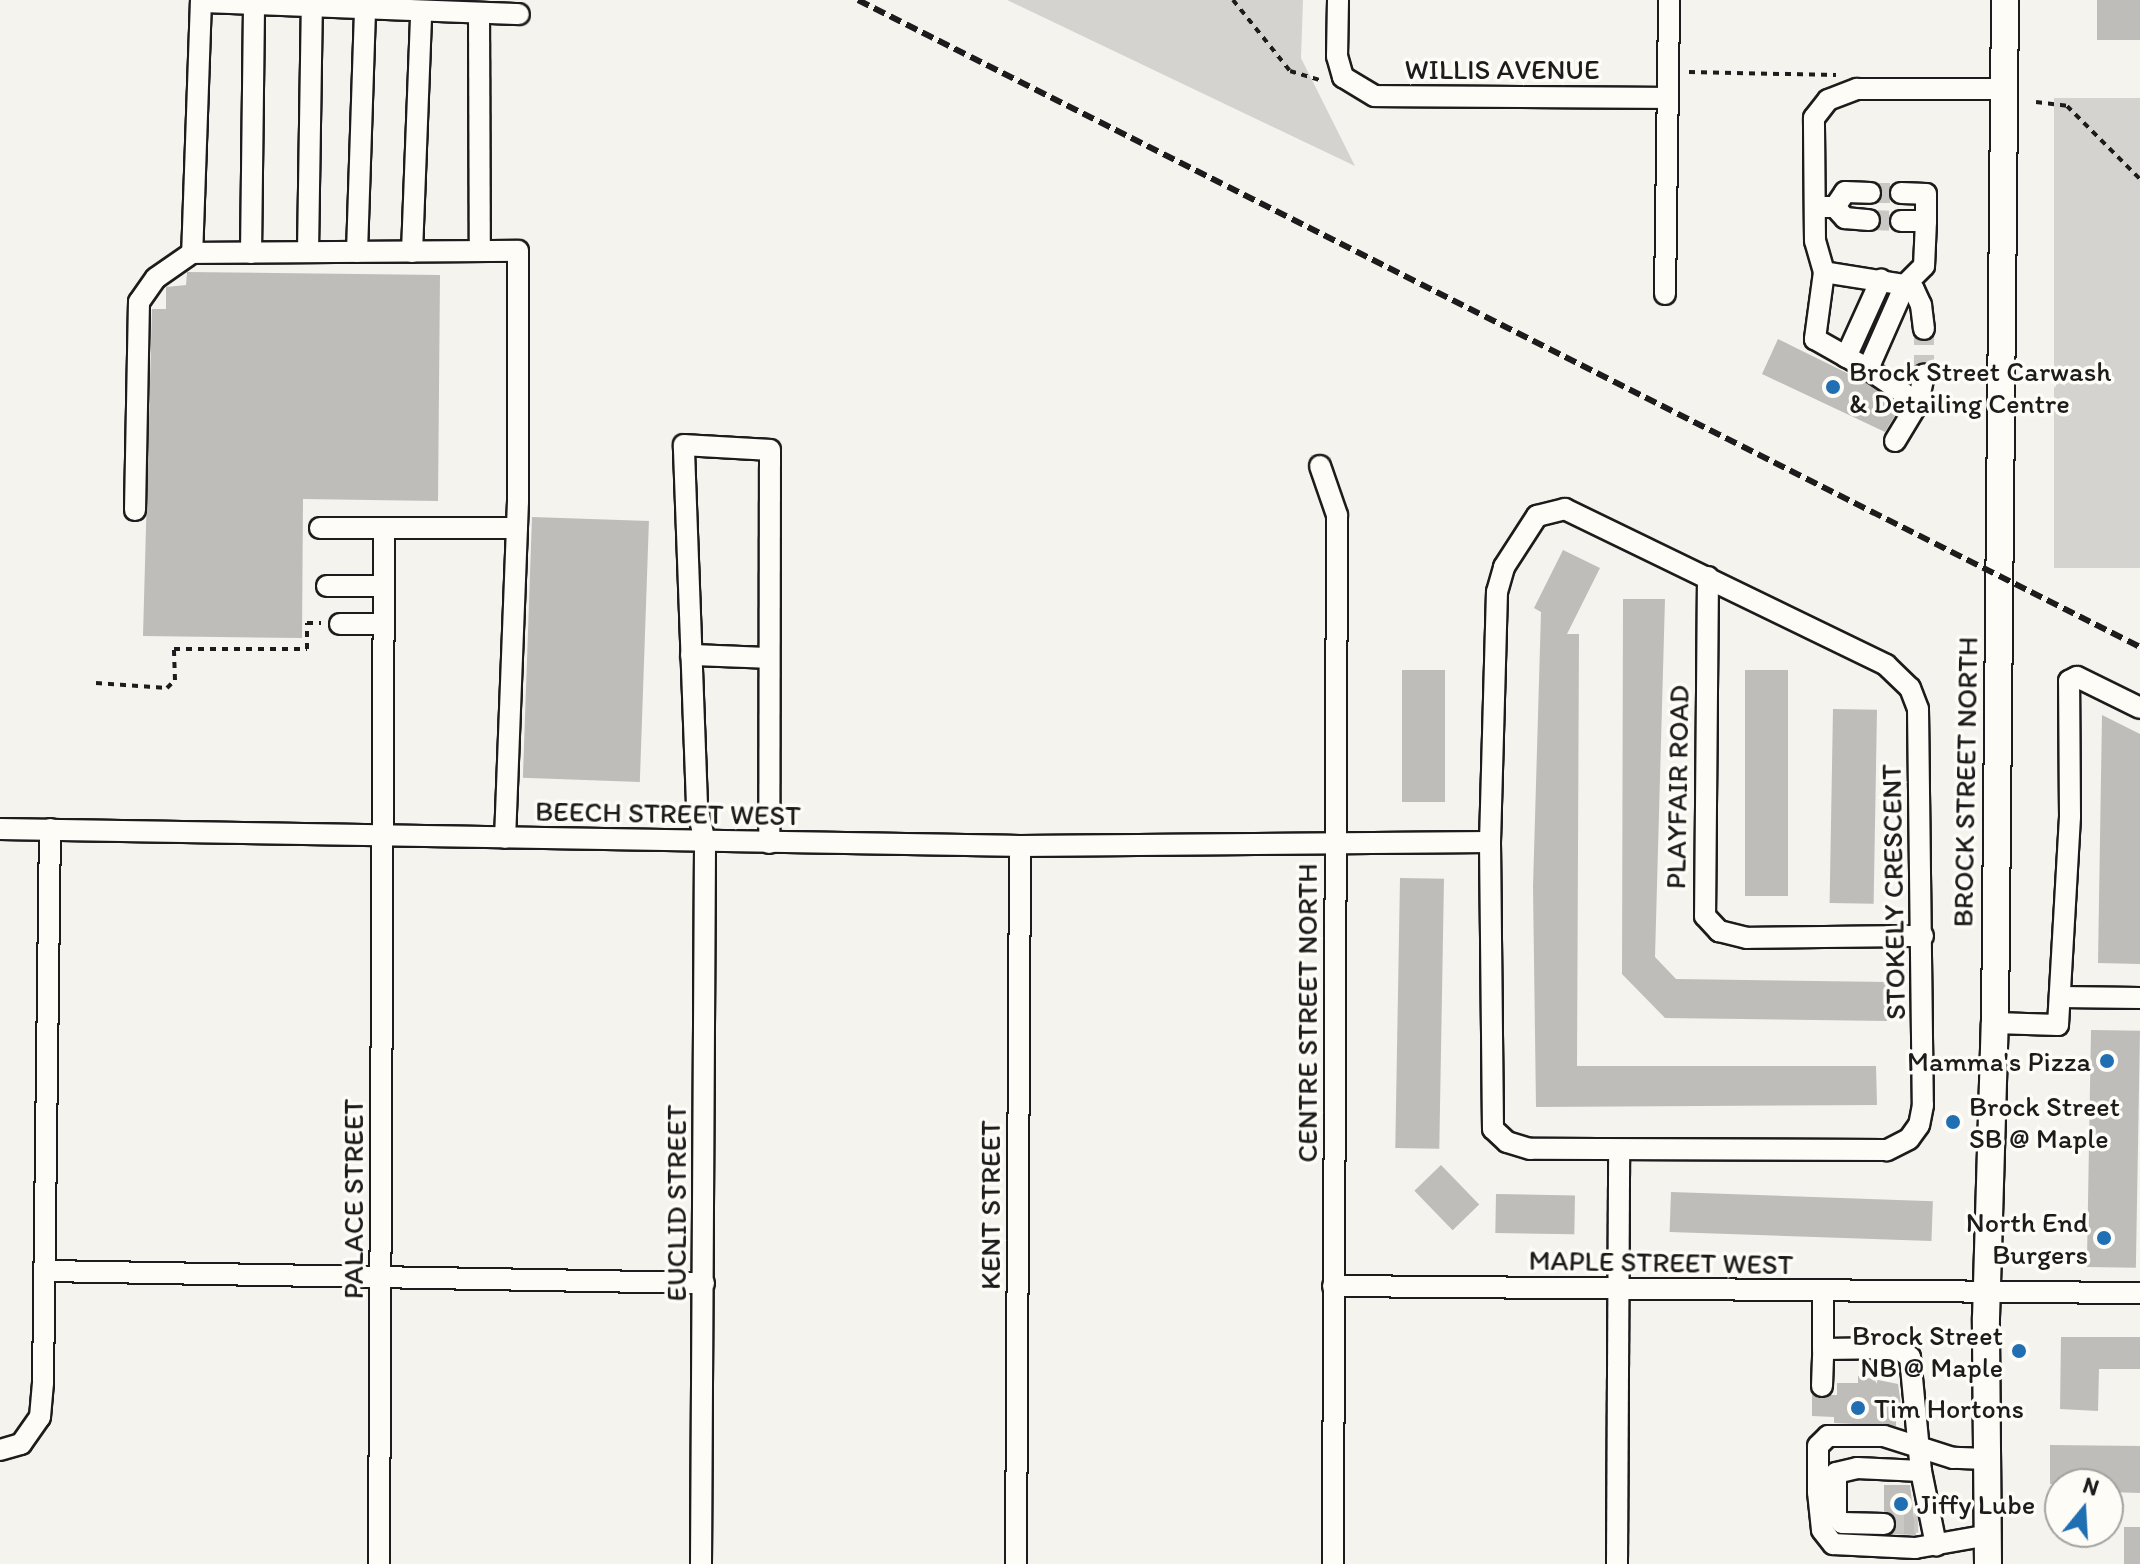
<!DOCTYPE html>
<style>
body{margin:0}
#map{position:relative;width:2140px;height:1564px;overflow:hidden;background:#f4f3ee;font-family:Itim,sans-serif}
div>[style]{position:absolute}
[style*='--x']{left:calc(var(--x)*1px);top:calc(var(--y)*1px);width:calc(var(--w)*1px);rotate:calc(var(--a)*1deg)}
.green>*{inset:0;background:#d4d3cf;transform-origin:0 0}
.building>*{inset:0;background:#bebdba;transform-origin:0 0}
.minor-tunnel>*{height:20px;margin-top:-10px;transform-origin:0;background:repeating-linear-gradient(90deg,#c9c8c4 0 20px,transparent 0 30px)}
.path>*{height:4px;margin-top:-2px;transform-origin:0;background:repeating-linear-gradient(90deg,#1c1c1c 0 6px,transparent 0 12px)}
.roads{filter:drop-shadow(2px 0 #1c1c1c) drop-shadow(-2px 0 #1c1c1c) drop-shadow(0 2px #1c1c1c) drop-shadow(0 -2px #1c1c1c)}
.minor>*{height:20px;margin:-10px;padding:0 10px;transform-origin:10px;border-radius:10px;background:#fdfcf7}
.major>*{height:26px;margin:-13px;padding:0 13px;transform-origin:13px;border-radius:13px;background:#fdfcf7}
.rail>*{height:6px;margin-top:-3px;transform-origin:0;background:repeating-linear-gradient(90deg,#1c1c1c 0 12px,transparent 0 18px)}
.dots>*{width:22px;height:22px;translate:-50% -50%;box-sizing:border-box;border:4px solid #fdfcf7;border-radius:50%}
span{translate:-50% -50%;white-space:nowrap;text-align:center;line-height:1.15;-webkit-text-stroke:7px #fdfcf7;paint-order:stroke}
.street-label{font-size:28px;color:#1c1c1c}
.poi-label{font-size:28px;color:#1c1c1c}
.left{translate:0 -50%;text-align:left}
.right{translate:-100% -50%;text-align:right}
.north{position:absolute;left:2044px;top:1468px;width:80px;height:80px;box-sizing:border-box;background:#fdfcf7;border:2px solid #a3a29f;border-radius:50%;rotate:18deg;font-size:22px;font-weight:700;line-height:32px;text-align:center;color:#1c1c1c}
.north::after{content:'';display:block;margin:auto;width:28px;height:36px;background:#1f6fb2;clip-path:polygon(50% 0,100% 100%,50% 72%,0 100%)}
</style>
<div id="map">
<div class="green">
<i style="clip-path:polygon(1007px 0,1303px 0,1301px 58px,1355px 166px)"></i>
<i style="left:2054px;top:98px;width:86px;height:470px"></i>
</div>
<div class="building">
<i style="left:2097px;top:0;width:43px;height:40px"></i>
<i style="clip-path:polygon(187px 272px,440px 275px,438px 501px,303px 499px,302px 638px,143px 636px,152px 309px,166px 309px,166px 287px,186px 285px)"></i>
<i style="clip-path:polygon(1778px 339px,1863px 381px,1900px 407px,1885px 432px,1762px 374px)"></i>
<i style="left:532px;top:517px;width:117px;height:261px;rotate:2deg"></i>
<i style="clip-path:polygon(1563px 550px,1600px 568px,1567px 634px,1579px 634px,1577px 1066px,1876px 1066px,1877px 1105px,1536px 1107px,1533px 887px,1541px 612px,1534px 608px)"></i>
<i style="clip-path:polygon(1623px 599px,1665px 599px,1655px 957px,1676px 979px,1888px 982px,1887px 1021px,1665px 1018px,1622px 974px)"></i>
<i style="left:1402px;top:670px;width:43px;height:132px"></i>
<i style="left:1745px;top:670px;width:43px;height:226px"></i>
<i style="left:1833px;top:709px;width:44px;height:194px;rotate:1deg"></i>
<i style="clip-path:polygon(2102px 715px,2140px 734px,2140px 964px,2098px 963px)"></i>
<i style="left:1400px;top:878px;width:44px;height:270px;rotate:1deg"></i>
<i style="left:2091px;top:1030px;width:49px;height:237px;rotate:1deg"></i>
<i style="left:1441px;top:1165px;width:55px;height:37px;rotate:46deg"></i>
<i style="left:1671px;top:1192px;width:262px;height:40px;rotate:2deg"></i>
<i style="left:1496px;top:1194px;width:79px;height:39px;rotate:1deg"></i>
<i style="clip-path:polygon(2061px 1337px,2140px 1337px,2140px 1369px,2099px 1369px,2098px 1411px,2060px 1409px)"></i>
<i style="clip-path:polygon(1858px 1376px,1898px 1384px,1903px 1419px,1896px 1419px,1896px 1426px,1834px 1423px,1834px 1417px,1812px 1416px,1812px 1395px,1837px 1395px,1837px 1383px,1858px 1383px)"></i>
<i style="clip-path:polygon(2050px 1445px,2140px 1446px,2140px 1493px,2108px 1492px,2108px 1484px,2050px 1484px)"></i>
<i style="clip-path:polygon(1884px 1485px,1910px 1485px,1916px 1535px,1892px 1534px,1897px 1524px,1884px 1511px)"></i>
<i style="left:2124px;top:1527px;width:16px;height:37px"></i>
</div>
<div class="minor-tunnel">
<i style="--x:1870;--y:193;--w:31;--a:0"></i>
<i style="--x:1869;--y:220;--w:32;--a:2"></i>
<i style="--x:1924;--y:375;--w:46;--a:-90"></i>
<i style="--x:1884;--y:1524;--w:34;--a:-2"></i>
</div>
<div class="path">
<i style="--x:1233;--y:0;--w:91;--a:51.2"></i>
<i style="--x:1290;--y:71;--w:34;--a:17"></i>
<i style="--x:1689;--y:72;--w:147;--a:1.2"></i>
<i style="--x:2036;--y:102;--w:31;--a:7"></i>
<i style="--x:2067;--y:106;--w:103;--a:45"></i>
<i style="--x:96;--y:683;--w:71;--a:4"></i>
<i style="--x:167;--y:688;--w:11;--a:-45"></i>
<i style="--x:175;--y:680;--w:31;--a:-92"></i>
<i style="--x:174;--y:649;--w:133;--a:0"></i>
<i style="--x:307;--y:649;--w:26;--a:-90"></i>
<i style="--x:307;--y:623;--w:14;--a:0"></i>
</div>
<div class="roads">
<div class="minor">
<i style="--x:201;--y:0;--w:253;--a:92"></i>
<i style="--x:192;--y:253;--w:326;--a:-0.4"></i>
<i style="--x:518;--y:251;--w:250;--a:90"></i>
<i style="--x:518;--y:501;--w:337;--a:92.2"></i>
<i style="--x:1338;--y:0;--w:56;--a:91"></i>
<i style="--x:1337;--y:56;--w:22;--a:74"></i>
<i style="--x:1343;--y:77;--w:37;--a:31"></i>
<i style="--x:1375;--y:96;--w:292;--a:0.4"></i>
<i style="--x:201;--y:2;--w:318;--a:2.2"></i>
<i style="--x:479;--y:14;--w:237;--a:89.8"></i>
<i style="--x:1901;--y:193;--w:25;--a:2"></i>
<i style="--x:1926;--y:194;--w:27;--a:90"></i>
<i style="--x:1815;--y:207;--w:20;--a:0"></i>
<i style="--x:1835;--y:207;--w:15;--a:48"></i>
<i style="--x:1845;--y:218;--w:24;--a:5"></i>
<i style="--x:1835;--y:207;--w:18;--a:-56"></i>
<i style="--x:1845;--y:192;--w:25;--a:2"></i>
<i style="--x:1901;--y:221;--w:25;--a:0"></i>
<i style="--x:1926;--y:221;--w:45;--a:92.5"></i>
<i style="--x:1924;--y:266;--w:27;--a:135"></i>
<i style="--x:1905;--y:285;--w:10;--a:29"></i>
<i style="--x:1914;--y:290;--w:17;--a:65"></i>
<i style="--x:1921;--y:305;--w:24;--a:83"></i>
<i style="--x:308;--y:252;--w:252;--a:-89.1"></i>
<i style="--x:357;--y:252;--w:244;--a:-88.1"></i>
<i style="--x:412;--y:252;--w:239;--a:-87.8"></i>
<i style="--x:251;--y:253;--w:253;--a:-89.3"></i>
<i style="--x:1824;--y:272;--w:68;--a:97.7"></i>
<i style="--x:1815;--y:339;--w:61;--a:29.5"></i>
<i style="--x:1665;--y:294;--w:294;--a:-89.2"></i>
<i style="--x:1846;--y:357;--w:85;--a:-65.6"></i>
<i style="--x:1918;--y:403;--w:29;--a:-78"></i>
<i style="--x:1895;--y:441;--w:44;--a:-58.8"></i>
<i style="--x:1918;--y:403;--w:60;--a:-145.8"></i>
<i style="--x:1868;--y:369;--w:92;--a:-66.2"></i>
<i style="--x:1905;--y:285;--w:82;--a:-170.9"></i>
<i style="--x:1824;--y:272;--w:32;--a:-106"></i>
<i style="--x:1815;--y:241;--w:123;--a:-90.5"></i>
<i style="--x:1814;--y:118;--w:23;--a:-52"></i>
<i style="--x:1828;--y:100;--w:31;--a:-21"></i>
<i style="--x:1857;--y:89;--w:147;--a:0"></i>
<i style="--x:1320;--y:466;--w:52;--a:70.9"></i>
<i style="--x:1337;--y:515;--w:1049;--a:90.22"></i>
<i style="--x:1565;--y:509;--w:357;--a:25.9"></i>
<i style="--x:1886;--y:665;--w:33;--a:44"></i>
<i style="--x:1910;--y:688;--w:22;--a:69"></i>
<i style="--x:1918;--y:709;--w:396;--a:89.3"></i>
<i style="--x:1923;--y:1105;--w:20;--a:101"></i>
<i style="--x:1919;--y:1125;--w:17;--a:126"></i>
<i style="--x:1909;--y:1139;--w:25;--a:153"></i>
<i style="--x:1887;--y:1150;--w:357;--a:-179.8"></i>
<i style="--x:1530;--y:1149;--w:24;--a:-163"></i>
<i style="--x:1507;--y:1142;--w:19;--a:-137"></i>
<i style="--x:1493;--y:1129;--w:287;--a:-90.6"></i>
<i style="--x:1490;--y:842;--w:250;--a:-88.4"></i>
<i style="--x:1497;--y:592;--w:26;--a:-74"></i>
<i style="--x:1504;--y:567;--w:61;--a:-57.1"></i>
<i style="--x:1537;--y:516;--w:29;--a:-14"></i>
<i style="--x:135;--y:510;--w:208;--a:-88.9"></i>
<i style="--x:139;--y:302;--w:29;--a:-55"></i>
<i style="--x:156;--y:278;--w:44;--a:-34.8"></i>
<i style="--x:320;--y:528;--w:197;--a:0"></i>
<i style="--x:1708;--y:577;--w:339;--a:90.5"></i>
<i style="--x:1705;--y:916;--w:21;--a:47"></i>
<i style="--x:1719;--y:931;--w:29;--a:14"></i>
<i style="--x:1747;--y:938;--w:176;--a:-0.7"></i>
<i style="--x:327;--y:586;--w:56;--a:0"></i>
<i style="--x:340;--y:624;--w:44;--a:0"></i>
<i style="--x:691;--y:655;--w:78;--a:2.2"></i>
<i style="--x:0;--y:829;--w:1020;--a:0.95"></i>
<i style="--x:1020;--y:846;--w:470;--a:-0.5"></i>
<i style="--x:2060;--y:997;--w:80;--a:0.7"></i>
<i style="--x:1995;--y:1023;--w:63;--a:1.8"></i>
<i style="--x:2058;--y:1025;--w:209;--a:-86.7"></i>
<i style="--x:2070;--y:816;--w:135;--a:-90.4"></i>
<i style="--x:2069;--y:681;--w:9;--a:-27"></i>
<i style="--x:2077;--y:677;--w:70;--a:26.2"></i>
<i style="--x:47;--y:1271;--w:657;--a:1.05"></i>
<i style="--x:1333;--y:1286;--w:807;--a:0.5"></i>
<i style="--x:1823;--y:1292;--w:57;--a:90"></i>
<i style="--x:1823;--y:1349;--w:74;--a:-0.8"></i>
<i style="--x:1897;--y:1348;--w:16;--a:35"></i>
<i style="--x:1910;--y:1357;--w:115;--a:84.5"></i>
<i style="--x:1921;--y:1471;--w:76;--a:78.5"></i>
<i style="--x:1822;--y:1386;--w:37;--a:-88"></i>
<i style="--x:0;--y:1450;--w:22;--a:-16"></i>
<i style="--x:21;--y:1444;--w:33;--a:-55"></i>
<i style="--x:40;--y:1417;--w:34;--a:-85"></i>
<i style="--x:43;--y:1383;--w:554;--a:-89.28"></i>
<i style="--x:1987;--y:1459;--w:34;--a:-178"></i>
<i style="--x:1953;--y:1458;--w:72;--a:-162.3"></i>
<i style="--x:1884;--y:1436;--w:56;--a:180"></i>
<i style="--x:1828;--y:1436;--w:14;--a:135"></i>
<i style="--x:1818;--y:1446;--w:46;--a:90"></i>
<i style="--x:1818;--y:1492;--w:38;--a:84"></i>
<i style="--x:1822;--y:1530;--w:18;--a:52"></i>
<i style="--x:1833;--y:1544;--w:82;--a:2.8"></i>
<i style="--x:1915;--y:1548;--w:75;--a:-10"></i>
<i style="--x:1884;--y:1524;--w:42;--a:-178.6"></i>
<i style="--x:1842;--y:1523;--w:8;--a:-135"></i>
<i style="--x:1836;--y:1517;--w:44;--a:-90"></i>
<i style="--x:1836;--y:1473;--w:22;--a:-13"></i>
<i style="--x:1857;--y:1468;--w:64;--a:2.7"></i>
<i style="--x:379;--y:1564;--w:1036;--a:-89.72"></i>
<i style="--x:701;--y:1564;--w:721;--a:-89.68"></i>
<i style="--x:705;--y:843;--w:39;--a:-102"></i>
<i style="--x:697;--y:805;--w:360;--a:-92.1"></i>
<i style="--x:684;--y:445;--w:86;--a:3.3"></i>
<i style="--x:770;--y:450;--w:393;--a:90.1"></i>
<i style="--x:1016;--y:1564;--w:718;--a:-89.68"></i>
<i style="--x:1617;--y:1564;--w:414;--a:-89.7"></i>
</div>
<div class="major">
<i style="--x:1988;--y:1564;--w:246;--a:-90.5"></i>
<i style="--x:1986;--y:1318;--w:295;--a:-88.3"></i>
<i style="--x:1995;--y:1023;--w:1023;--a:-89.44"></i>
</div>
</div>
<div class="rail">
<i style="--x:858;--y:0;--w:1436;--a:26.78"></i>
</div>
<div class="dots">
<i style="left:1833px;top:387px;background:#1f6fb2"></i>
<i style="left:2107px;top:1061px;background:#1f6fb2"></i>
<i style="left:1953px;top:1122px;background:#1f6fb2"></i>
<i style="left:2104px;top:1238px;background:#1f6fb2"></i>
<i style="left:2019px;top:1351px;background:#1f6fb2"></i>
<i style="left:1858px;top:1408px;background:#1f6fb2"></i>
<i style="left:1901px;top:1504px;background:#1f6fb2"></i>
</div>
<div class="street-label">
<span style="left:1502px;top:69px">WILLIS AVENUE</span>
<span style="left:1965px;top:782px;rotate:-89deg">BROCK STREET NORTH</span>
<span style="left:1677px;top:787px;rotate:-89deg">PLAYFAIR ROAD</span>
<span style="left:668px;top:813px;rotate:1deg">BEECH STREET WEST</span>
<span style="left:1893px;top:892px;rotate:-91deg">STOKELY CRESCENT</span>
<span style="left:1307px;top:1013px;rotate:-90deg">CENTRE STREET NORTH</span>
<span style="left:353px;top:1199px;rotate:-90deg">PALACE STREET</span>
<span style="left:676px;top:1203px;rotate:-90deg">EUCLID STREET</span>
<span style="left:990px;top:1205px;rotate:-90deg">KENT STREET</span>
<span style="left:1661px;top:1262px;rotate:1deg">MAPLE STREET WEST</span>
</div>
<div class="poi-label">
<span class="left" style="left:1849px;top:387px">Brock Street Carwash<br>&amp; Detailing Centre</span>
<span class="right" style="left:2091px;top:1061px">Mamma's Pizza</span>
<span class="left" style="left:1969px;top:1122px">Brock Street<br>SB @ Maple</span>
<span class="right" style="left:2088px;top:1238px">North End<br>Burgers</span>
<span class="right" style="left:2003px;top:1351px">Brock Street<br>NB @ Maple</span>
<span class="left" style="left:1874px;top:1408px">Tim Hortons</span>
<span class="left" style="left:1917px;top:1504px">Jiffy Lube</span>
</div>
<div class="north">N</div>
</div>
